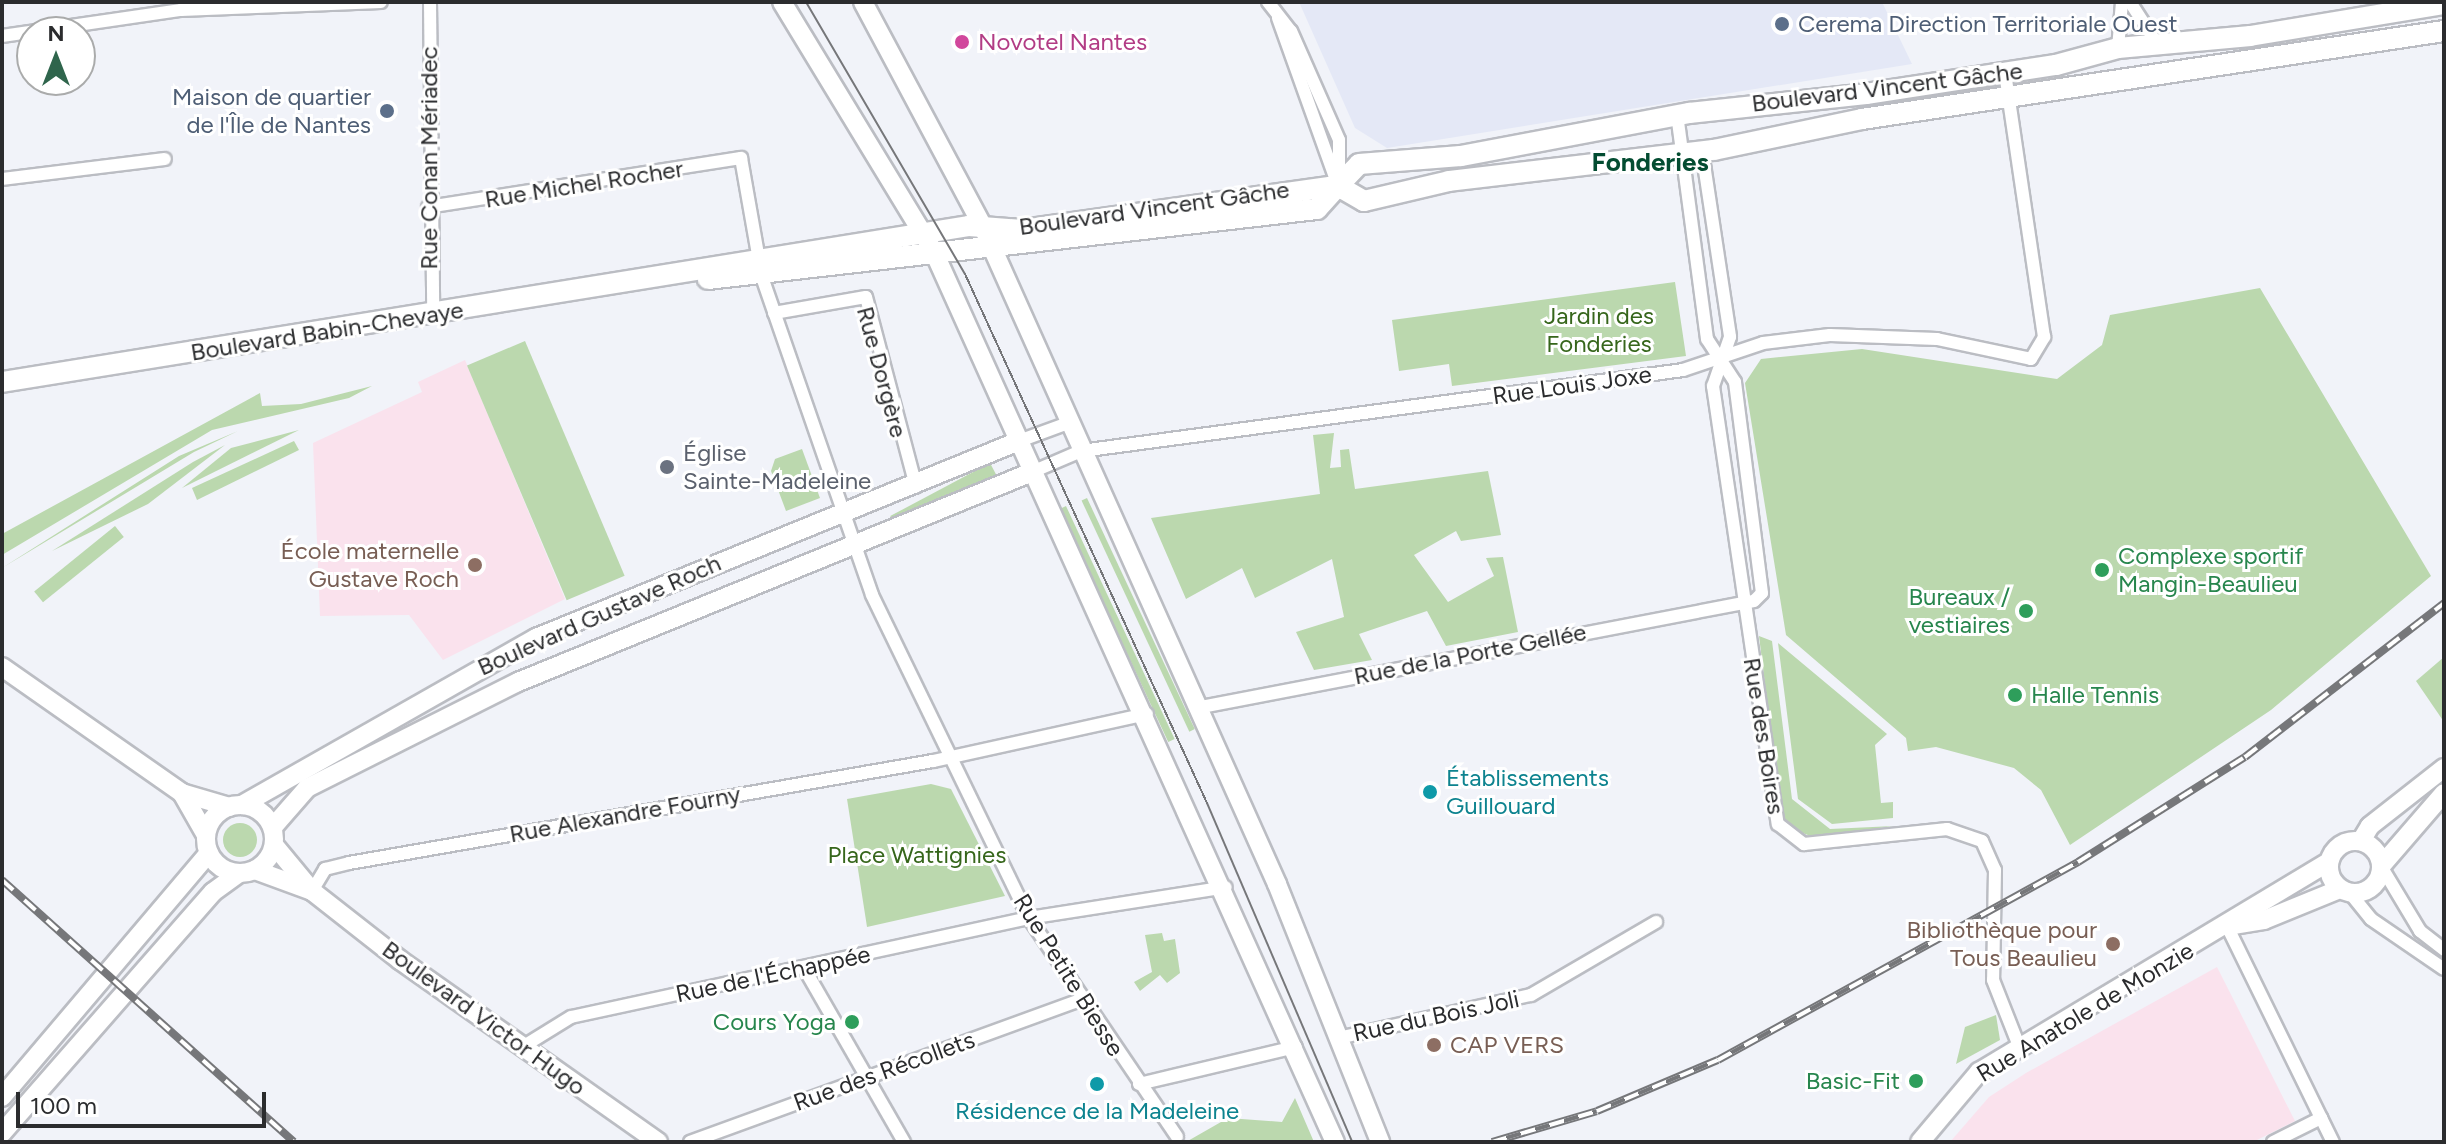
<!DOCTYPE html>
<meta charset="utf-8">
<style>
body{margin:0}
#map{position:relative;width:2446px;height:1144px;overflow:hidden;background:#f1f3f9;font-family:Figtree,sans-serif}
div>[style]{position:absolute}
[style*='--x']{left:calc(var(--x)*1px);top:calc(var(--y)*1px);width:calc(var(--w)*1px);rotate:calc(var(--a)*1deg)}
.built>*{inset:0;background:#e4e8f6}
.education>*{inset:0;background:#fae2ed}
.green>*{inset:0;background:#bbd8ae;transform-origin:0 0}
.round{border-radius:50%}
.roads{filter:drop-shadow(2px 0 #bbbdc3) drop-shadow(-2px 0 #bbbdc3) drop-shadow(0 2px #bbbdc3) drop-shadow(0 -2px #bbbdc3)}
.street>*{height:12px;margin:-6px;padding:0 6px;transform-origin:6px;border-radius:6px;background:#fff}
.secondary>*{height:18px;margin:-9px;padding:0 9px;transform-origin:9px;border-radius:9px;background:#fff}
.secondary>.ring{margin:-9px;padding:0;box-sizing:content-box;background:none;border:18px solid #fff;border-radius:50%}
.primary>*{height:20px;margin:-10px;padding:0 10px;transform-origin:10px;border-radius:10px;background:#fff}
.tram>*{height:2px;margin:-1px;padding:0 1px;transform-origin:1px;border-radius:1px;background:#76777a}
.rail>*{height:8px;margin-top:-4px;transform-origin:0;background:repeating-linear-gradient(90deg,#fff 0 15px,#76777a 0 30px);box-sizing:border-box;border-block:2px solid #76777a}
.dots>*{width:22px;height:22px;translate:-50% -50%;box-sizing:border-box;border:4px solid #fff;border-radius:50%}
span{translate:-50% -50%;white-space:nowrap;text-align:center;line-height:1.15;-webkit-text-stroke:6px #fff;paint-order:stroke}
.service-label{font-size:24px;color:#4e5e75}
.left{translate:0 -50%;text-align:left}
.right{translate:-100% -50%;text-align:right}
.hotel-label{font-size:24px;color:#b23c85}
.street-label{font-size:24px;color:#2b2c2e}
.park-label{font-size:24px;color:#36661b}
.worship-label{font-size:24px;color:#5b616d}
.education-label{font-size:24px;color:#785e54}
.leisure-label{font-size:24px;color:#27864d}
.culture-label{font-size:24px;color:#0d838f}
.neighbourhood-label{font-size:26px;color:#034c31;font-weight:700}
.frame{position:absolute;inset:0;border:4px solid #2b2c2e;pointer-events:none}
.north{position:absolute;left:16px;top:16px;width:80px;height:80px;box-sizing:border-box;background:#fff;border:2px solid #aaabab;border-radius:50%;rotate:0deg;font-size:22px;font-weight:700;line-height:32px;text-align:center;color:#2b2c2e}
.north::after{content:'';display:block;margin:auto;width:28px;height:36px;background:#2f654c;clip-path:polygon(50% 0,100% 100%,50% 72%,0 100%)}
.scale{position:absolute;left:16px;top:1092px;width:250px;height:36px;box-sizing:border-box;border:4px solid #2b2c2e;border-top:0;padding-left:10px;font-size:24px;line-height:28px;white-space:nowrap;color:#2b2c2e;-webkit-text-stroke:6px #fff;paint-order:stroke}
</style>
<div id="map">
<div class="built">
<i style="clip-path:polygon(1299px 2px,1882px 2px,1912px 64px,1387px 148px,1355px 128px)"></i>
</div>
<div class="education">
<i style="clip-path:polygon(465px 360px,565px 599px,443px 660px,409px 615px,320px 616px,313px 443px,422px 392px,418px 382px)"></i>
<i style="clip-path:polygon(2217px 967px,2295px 1121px,2253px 1142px,1950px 1142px,1989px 1097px,2026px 1073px)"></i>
</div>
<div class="green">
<i style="clip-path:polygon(1675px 282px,1686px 356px,1452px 386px,1449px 364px,1399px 371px,1392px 320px)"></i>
<i style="clip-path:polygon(2260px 288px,2431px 576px,2271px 710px,2070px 845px,2041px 790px,2014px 768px,1936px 747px,1908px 751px,1906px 738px,1786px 635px,1745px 383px,1761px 359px,1862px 349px,2057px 379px,2102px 345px,2110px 315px)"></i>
<i style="left:525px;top:341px;width:255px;height:63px;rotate:67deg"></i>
<i style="clip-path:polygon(372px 386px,349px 398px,212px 430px,2px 555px,2px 534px,260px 393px,262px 406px,301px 404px)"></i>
<i style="clip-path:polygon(299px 430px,182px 488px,231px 448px)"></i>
<i style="clip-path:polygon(238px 431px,194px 452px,2px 568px,179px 456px)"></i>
<i style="clip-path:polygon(1334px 433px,1330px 468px,1341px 467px,1340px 450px,1349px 449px,1355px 489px,1488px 471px,1501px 535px,1461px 541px,1456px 531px,1414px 555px,1448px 602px,1494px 576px,1486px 558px,1503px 557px,1518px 632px,1446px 646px,1427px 611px,1359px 634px,1372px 660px,1314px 670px,1296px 632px,1344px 617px,1332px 559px,1255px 598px,1242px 568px,1186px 599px,1151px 518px,1320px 494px,1313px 435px)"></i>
<i style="clip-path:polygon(294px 441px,299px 450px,197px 500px,192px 488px)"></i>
<i style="clip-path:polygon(225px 445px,148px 504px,52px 551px,193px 462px)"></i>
<i style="clip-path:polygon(802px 449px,820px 498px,786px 511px,771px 471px,775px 459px)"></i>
<i style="left:990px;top:463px;width:17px;height:113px;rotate:62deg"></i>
<i style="left:1087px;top:498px;width:255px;height:6px;rotate:65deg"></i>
<i style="left:1066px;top:506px;width:257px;height:7px;rotate:65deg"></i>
<i style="left:115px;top:526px;width:14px;height:104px;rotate:51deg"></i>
<i style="clip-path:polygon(1759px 636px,1772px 641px,1792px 799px,1830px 829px,1894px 826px,1813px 837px,1790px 828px,1781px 813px)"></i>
<i style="clip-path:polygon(1778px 643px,1887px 734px,1875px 745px,1881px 803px,1893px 802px,1893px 818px,1832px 824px,1798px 799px)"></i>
<i style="clip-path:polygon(2444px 657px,2444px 722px,2416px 681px)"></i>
<i style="clip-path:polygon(931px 784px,951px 789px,1005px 896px,867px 927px,847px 799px)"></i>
<i class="round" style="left:223px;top:823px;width:34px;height:34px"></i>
<i style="clip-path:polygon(1162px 933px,1164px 941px,1175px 939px,1180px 973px,1167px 983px,1160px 975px,1140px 991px,1134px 982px,1152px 972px,1145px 935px)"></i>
<i style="clip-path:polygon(1996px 1015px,2000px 1040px,1956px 1064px,1965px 1027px)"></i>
<i style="clip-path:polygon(1295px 1098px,1314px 1142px,1186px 1142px,1228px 1118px,1282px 1122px)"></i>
</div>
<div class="roads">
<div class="street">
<i style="--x:430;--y:2;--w:311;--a:89.4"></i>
<i style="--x:1268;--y:2;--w:37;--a:52"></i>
<i style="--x:1291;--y:31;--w:119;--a:66.2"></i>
<i style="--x:1339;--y:140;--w:43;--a:90"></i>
<i style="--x:2130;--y:2;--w:48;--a:57"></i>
<i style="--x:1278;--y:18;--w:175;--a:70.3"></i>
<i style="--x:2;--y:36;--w:181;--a:-8.3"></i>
<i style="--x:181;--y:10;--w:200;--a:-2.3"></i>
<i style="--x:2118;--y:48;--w:46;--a:-85"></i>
<i style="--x:1702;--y:151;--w:188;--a:81.4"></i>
<i style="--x:1730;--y:337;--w:52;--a:109.1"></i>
<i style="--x:1713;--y:386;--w:443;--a:81.6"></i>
<i style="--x:1778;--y:824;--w:33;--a:38"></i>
<i style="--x:1804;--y:844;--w:144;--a:-6"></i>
<i style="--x:1947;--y:829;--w:37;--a:19"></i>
<i style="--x:1982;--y:841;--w:32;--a:66"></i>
<i style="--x:1995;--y:870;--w:110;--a:91"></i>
<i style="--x:1993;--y:980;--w:71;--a:68.5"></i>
<i style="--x:2;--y:179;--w:164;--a:-7"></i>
<i style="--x:428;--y:207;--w:317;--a:-8.9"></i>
<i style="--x:741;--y:158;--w:121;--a:80"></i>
<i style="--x:762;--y:277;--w:336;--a:70.9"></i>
<i style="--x:872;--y:595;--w:359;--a:64.1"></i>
<i style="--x:1029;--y:918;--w:264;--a:55.9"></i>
<i style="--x:774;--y:313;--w:93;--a:-9.9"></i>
<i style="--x:866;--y:297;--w:196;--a:75.2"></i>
<i style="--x:1019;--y:441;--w:52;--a:-20.2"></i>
<i style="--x:1032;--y:472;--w:53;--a:-23.2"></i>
<i style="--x:1081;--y:451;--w:607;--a:-7.66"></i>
<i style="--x:1683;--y:370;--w:84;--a:-18.6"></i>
<i style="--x:1763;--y:343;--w:67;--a:-6.8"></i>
<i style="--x:1830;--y:335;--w:107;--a:2.1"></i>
<i style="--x:1937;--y:339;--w:96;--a:12"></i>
<i style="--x:2031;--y:359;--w:26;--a:-59"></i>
<i style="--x:2044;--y:337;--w:267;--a:-98.4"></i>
<i style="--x:1196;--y:708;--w:568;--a:-10.86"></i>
<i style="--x:1754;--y:601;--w:11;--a:-45"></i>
<i style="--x:1762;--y:593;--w:213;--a:-97.3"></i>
<i style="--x:1735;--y:382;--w:51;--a:-123.1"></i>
<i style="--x:1707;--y:339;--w:226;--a:-97.6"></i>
<i style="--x:2381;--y:866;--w:76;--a:59"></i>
<i style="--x:2420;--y:931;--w:31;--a:38"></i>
<i style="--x:312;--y:891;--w:26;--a:-59"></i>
<i style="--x:325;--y:869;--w:25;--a:-14"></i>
<i style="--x:349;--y:863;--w:593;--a:-9.91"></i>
<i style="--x:933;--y:761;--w:219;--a:-12.4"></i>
<i style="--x:2350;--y:893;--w:33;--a:51"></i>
<i style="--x:2371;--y:919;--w:88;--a:34.4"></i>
<i style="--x:2227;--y:926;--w:241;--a:63.9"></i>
<i style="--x:804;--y:968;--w:201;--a:60.1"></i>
<i style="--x:1338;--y:1038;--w:198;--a:-12.6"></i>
<i style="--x:1531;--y:995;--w:145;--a:-30.3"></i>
<i style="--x:524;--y:1046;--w:55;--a:-31.7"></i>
<i style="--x:571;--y:1017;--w:469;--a:-12.2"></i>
<i style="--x:1029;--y:918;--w:199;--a:-8.9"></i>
<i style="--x:1139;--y:1084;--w:161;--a:-13.3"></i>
<i style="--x:690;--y:1142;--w:415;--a:-20"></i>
<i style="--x:2273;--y:1142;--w:54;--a:-26.6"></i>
</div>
<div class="secondary">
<i style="--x:782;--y:2;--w:293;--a:58.7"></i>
<i style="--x:934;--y:252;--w:976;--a:65.75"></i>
<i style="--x:863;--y:2;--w:253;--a:61.9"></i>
<i style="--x:982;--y:225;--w:722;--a:65.88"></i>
<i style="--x:1277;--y:884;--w:278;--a:68.2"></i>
<i style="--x:2;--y:667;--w:220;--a:35"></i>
<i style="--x:182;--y:793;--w:49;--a:16.6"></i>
<i style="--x:182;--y:793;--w:48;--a:60.3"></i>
<i style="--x:242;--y:805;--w:338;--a:-29.6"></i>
<i style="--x:536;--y:638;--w:522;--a:-22.19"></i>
<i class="ring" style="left:206px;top:805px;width:50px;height:50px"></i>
<i style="--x:273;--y:827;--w:52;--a:-48.9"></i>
<i style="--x:307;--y:788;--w:236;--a:-26.7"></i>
<i style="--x:518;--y:682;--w:555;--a:-22.22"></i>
<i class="ring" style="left:2329px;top:841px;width:34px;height:34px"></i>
<i style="--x:2361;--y:841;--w:17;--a:-59"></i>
<i style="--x:2370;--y:826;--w:94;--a:-38.1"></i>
<i style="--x:274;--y:845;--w:60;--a:50.4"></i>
<i style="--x:312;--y:891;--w:112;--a:38.1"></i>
<i style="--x:400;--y:960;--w:316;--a:35.2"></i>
<i style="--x:2381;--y:866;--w:96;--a:-49.2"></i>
<i style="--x:255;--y:870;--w:61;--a:20.2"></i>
<i style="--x:2227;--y:926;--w:37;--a:-9"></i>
<i style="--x:2264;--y:920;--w:82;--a:-22.2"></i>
<i style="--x:2;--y:1097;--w:320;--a:-49.7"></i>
<i style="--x:2;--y:1133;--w:320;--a:-48.8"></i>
<i style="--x:213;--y:892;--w:32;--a:-36"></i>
<i style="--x:1920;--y:1142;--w:92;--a:-49.9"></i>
<i style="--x:1979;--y:1072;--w:408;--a:-31"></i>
</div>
<div class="primary">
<i style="--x:708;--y:279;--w:613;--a:-6.56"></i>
<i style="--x:1317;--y:209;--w:31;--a:-48"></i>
<i style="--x:1338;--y:186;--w:30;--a:30"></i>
<i style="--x:1364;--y:201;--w:87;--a:-13.2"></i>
<i style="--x:1449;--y:181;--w:267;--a:-6.7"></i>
<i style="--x:1714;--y:150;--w:151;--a:-11.8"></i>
<i style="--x:1862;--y:119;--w:589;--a:-8.6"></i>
<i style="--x:2;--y:382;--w:980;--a:-9.16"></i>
<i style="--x:969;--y:226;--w:54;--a:4.2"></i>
<i style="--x:1023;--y:230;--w:318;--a:-8"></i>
<i style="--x:1338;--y:186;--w:30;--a:-46"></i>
<i style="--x:1359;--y:164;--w:102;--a:-4.5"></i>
<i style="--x:1461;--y:156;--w:232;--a:-10.7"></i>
<i style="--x:1689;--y:113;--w:178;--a:-6.1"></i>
<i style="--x:1866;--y:94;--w:192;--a:-8.7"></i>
<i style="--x:2056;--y:65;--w:64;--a:-15.3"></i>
<i style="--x:2118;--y:48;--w:133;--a:-5.2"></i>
<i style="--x:2250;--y:36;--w:197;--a:-9.4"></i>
</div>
</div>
<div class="tram">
<i style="--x:806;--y:2;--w:315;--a:59.7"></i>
<i style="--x:965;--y:274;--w:582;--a:65.42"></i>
<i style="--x:1207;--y:803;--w:369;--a:66.8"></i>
</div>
<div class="rail">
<i style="--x:2;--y:880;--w:392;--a:41.9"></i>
<i style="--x:1492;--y:1142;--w:109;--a:-16.4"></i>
<i style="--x:1597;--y:1111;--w:131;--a:-22.9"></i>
<i style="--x:1718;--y:1060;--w:411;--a:-28.8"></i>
<i style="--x:2078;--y:862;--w:197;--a:-32.2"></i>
<i style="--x:2245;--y:757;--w:252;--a:-37.7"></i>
</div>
<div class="dots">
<i style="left:1782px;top:24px;background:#5c6f8a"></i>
<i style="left:962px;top:42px;background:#d1479c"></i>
<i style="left:387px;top:111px;background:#5c6f8a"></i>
<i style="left:667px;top:467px;background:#6b7280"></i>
<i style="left:475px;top:565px;background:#8d6e63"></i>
<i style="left:2102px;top:570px;background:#2e9e5b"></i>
<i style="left:2026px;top:611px;background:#2e9e5b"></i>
<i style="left:2015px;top:695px;background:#2e9e5b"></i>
<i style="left:1430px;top:792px;background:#0f9aa8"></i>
<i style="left:2113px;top:944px;background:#8d6e63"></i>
<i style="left:852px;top:1022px;background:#2e9e5b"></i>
<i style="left:1434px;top:1045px;background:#8d6e63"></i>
<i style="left:1916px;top:1081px;background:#2e9e5b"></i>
<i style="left:1097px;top:1084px;background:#0f9aa8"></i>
</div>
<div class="service-label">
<span class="left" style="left:1798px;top:24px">Cerema Direction Territoriale Ouest</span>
<span class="right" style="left:371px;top:111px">Maison de quartier<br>de l'Île de Nantes</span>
</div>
<div class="hotel-label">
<span class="left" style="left:978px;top:42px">Novotel Nantes</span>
</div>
<div class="street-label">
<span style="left:1887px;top:87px;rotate:-7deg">Boulevard Vincent Gâche</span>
<span style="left:429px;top:158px;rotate:-90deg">Rue Conan Mériadec</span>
<span style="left:584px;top:184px;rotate:-9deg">Rue Michel Rocher</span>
<span style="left:1154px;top:208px;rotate:-8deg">Boulevard Vincent Gâche</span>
<span style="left:327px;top:331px;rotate:-9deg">Boulevard Babin-Chevaye</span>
<span style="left:882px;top:372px;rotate:75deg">Rue Dorgère</span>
<span style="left:1572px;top:385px;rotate:-8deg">Rue Louis Joxe</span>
<span style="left:599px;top:615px;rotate:-24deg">Boulevard Gustave Roch</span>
<span style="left:1470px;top:654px;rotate:-11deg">Rue de la Porte Gellée</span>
<span style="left:1764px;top:736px;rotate:81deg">Rue des Boires</span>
<span style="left:625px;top:814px;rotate:-10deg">Rue Alexandre Fourny</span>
<span style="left:773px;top:974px;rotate:-12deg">Rue de l'Échappée</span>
<span style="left:1069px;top:975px;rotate:58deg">Rue Petite Biesse</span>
<span style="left:2085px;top:1012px;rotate:-31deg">Rue Anatole de Monzie</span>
<span style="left:1436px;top:1016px;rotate:-12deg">Rue du Bois Joli</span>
<span style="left:484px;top:1018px;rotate:36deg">Boulevard Victor Hugo</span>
<span style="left:884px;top:1071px;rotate:-20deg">Rue des Récollets</span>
</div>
<div class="park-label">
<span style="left:1599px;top:330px">Jardin des<br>Fonderies</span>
<span style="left:917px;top:855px">Place Wattignies</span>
</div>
<div class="worship-label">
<span class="left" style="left:683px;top:467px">Église<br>Sainte-Madeleine</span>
</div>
<div class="education-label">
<span class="right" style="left:459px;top:565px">École maternelle<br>Gustave Roch</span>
<span class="right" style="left:2097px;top:944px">Bibliothèque pour<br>Tous Beaulieu</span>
<span class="left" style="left:1450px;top:1045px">CAP VERS</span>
</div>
<div class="leisure-label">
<span class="left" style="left:2118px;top:570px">Complexe sportif<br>Mangin-Beaulieu</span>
<span class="right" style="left:2010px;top:611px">Bureaux /<br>vestiaires</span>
<span class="left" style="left:2031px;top:695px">Halle Tennis</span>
<span class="right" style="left:836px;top:1022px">Cours Yoga</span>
<span class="right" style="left:1900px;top:1081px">Basic-Fit</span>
</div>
<div class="culture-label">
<span class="left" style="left:1446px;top:792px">Établissements<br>Guillouard</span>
<span style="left:1097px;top:1111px">Résidence de la Madeleine</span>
</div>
<div class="neighbourhood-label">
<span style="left:1650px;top:163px">Fonderies</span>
</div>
<div class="frame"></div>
<div class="north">N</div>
<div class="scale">100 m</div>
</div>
